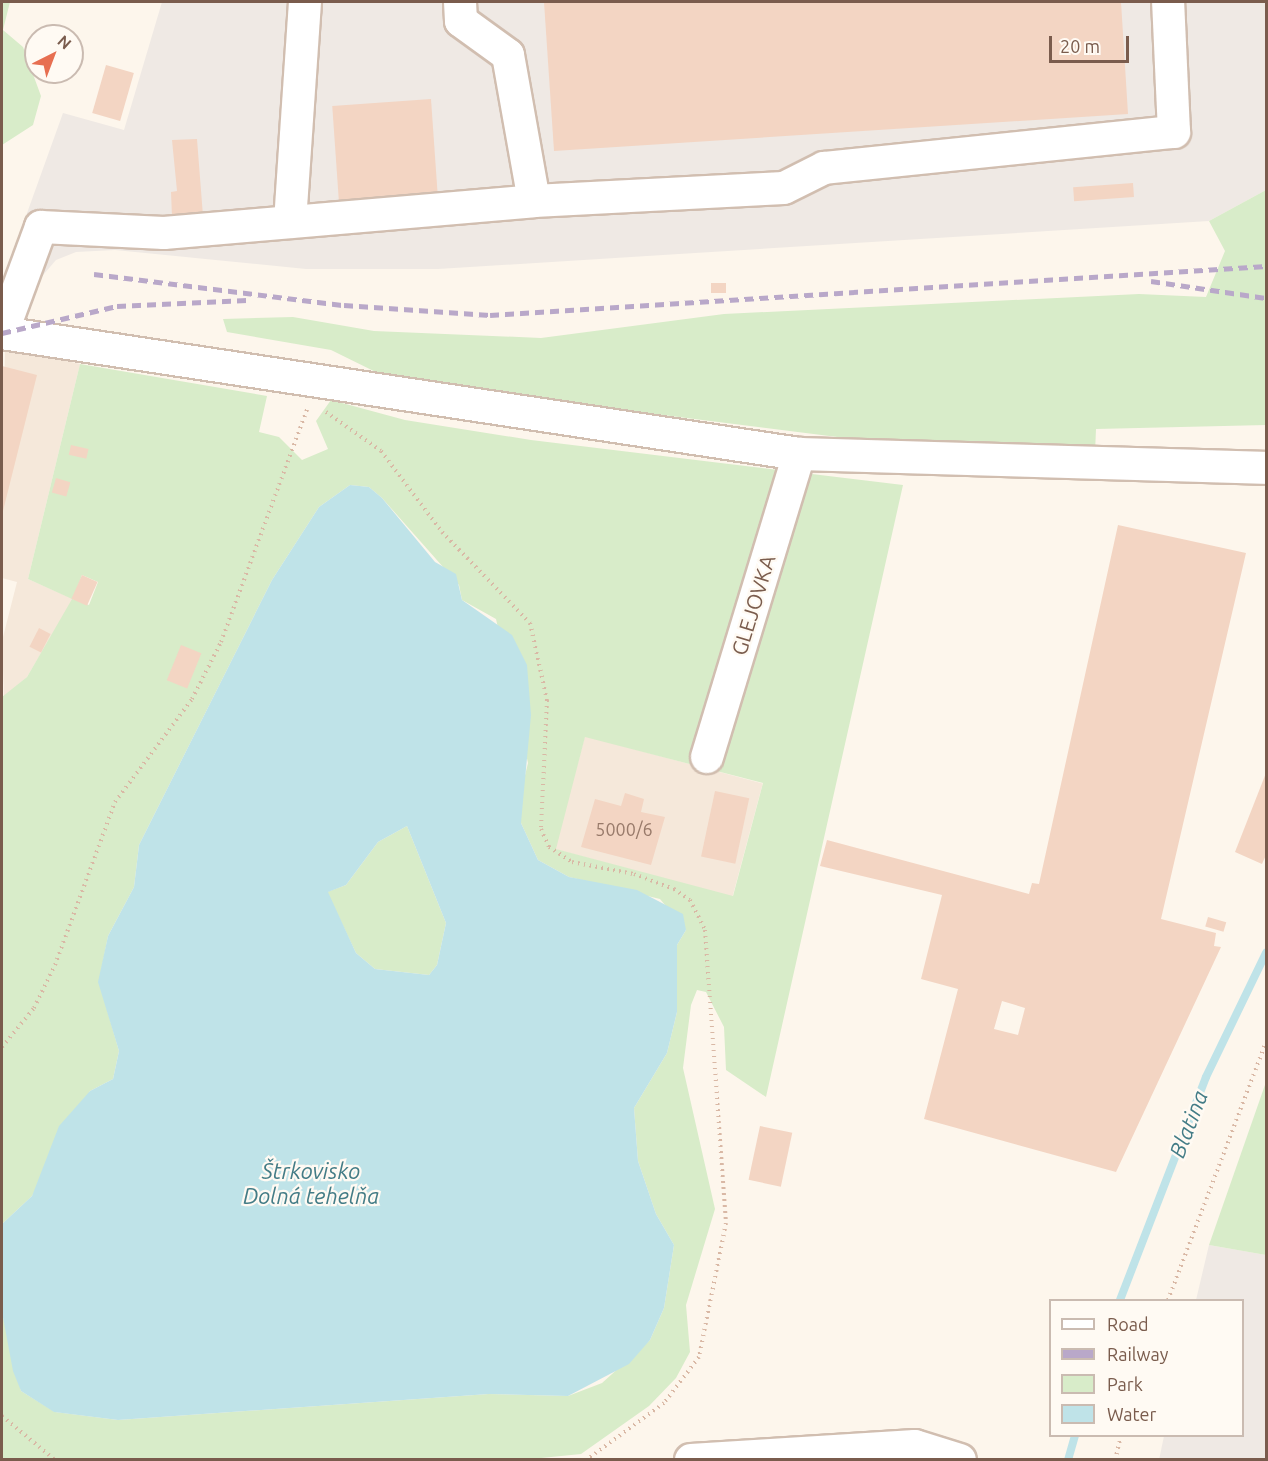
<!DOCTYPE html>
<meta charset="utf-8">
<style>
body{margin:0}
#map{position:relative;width:1268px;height:1461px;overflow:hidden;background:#fdf6ec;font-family:Ubuntu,sans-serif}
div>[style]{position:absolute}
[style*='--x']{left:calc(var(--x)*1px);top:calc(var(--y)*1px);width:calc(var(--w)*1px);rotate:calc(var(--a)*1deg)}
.residential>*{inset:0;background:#f5e8da;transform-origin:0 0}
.industrial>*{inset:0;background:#efe9e4}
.green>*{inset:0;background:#d8ecc9}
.water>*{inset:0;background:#bfe3e8}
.stream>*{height:8px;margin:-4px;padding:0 4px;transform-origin:4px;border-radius:4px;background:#bfe3e8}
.building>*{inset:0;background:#f3d5c3;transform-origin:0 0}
.path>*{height:4px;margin-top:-2px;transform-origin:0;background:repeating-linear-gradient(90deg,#d9b8a5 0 1.5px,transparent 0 6px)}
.roads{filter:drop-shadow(2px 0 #d1beb0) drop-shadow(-2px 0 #d1beb0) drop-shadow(0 2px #d1beb0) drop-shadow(0 -2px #d1beb0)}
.minor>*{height:32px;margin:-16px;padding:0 16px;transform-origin:16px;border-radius:16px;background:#fff}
.rail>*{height:4.5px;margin-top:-2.25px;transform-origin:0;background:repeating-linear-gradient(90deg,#b9a8c9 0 9px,transparent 0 15px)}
span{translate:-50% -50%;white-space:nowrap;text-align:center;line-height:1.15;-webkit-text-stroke:4.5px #fffaf3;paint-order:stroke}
.number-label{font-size:18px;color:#987a6a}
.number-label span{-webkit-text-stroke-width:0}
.street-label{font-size:21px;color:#7a5c4d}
.water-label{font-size:22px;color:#437c86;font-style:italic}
.frame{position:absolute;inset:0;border:3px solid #7a5c4d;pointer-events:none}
.legend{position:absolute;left:1049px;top:1299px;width:195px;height:138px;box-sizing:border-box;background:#fffaf3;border:2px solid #cabbb1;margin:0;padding:8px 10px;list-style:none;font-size:18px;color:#7a5c4d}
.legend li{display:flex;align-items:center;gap:12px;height:30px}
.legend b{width:30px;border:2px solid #cabbb1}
.north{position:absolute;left:24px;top:24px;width:60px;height:60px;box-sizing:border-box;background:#fffaf3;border:2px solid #cabbb1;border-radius:50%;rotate:42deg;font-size:16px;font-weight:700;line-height:24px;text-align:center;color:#7a5c4d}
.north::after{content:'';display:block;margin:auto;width:21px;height:27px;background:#e76f51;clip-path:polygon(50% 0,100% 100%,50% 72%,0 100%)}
.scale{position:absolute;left:1049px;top:36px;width:80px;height:27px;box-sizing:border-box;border:3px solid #7a5c4d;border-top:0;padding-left:8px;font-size:18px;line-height:21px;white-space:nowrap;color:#7a5c4d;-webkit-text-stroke:4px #fffaf3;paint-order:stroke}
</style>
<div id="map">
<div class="residential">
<i style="clip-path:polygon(5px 347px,80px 364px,28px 579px,73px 599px,27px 677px,4px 697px,2px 641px,17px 582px,2px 578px)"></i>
<i style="left:585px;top:736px;width:184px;height:117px;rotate:15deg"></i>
</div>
<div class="industrial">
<i style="clip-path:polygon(162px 2px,1266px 2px,1266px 190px,1209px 221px,438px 269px,306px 269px,115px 250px,76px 252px,56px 260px,38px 281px,8px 266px,63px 113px,124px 130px)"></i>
<i style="clip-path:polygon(1209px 1245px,1266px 1255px,1266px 1459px,1159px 1460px,1164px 1436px,1242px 1436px,1242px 1300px,1196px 1300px)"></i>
</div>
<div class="green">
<i style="clip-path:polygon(2px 2px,10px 2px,3px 30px,23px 47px,41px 96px,33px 125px,2px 145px)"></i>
<i style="clip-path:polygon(1266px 190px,1266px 425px,1096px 429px,1095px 453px,869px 441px,394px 381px,331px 350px,227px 332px,223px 319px,293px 317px,374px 331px,541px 338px,724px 314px,1139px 294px,1206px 297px,1225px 251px,1209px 221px)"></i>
<i style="clip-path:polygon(evenodd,80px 364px,267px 396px,259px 432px,279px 437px,302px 460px,328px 449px,316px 421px,331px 400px,405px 420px,531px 440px,903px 485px,766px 1097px,726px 1070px,724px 1027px,706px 992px,697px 990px,691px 1005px,683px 1068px,715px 1209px,686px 1305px,690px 1352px,676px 1378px,649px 1406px,581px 1454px,531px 1459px,2px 1459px,2px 1312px,21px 1391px,55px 1412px,118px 1420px,489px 1394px,568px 1396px,602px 1383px,650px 1340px,664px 1308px,674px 1245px,656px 1214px,638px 1161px,634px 1108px,667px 1053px,677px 1012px,677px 945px,686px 930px,660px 899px,569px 877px,538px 860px,521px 823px,520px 796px,528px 763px,496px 619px,462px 600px,459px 585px,382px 498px,369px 487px,350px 485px,319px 507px,272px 580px,139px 845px,134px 887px,108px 936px,99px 982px,119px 1051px,113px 1079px,90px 1091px,32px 1196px,2px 1224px,2px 697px,27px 677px,72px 599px,28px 579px,80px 364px,82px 575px,98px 582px,89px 605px,73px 599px,82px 575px,80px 364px,585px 737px,763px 783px,733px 896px,556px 849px,585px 737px)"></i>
<i style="clip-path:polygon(407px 826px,446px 923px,437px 965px,429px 975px,375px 969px,356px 953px,327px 892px,346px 885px,378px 842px)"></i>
<i style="clip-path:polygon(1266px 1082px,1266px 1255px,1209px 1245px)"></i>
</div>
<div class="water">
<i style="clip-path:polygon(evenodd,350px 485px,369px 487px,382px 498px,435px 562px,456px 574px,462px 600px,512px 635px,527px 665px,531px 715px,521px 823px,538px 860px,569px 877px,637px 890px,683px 914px,686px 930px,677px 945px,677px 1012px,667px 1053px,634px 1108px,638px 1161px,656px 1214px,674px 1245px,664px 1308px,650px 1340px,629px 1364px,568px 1396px,489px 1394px,118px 1420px,54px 1412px,21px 1391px,13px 1371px,2px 1312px,2px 1224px,32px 1196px,59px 1126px,90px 1091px,113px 1079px,119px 1051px,98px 982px,108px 936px,134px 887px,139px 845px,272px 580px,319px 507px,350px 485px,407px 826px,446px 923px,437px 965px,429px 975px,375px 969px,356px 953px,328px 892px,346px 885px,378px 842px,407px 826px)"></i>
</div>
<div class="stream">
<i style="--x:1120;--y:1300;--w:239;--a:-68.9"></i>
<i style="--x:1206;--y:1077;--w:138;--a:-64.2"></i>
<i style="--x:1068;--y:1460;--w:25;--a:-74"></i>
</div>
<div class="building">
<i style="clip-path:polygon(544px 2px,1121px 2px,1128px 114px,554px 151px)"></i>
<i style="left:106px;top:65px;width:29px;height:50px;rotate:16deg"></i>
<i style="left:431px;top:99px;width:98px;height:99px;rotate:86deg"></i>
<i style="clip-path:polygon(197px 139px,203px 216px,172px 217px,171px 192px,177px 191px,172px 140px)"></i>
<i style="left:1133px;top:183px;width:14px;height:60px;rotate:86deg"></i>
<i style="left:726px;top:283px;width:10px;height:15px;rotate:90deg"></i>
<i style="clip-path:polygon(2px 366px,37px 375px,2px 515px)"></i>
<i style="left:71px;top:445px;width:18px;height:10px;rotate:13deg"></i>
<i style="left:56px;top:478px;width:15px;height:15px;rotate:16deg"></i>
<i style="clip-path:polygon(evenodd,1118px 525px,1246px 553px,1161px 919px,1216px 933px,1214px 946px,1221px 947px,1116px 1172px,924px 1119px,958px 989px,921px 979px,942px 895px,820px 866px,827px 840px,1029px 894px,1032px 883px,1039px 884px,1118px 525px,1002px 1001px,1025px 1008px,1018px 1035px,994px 1029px,1002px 1001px)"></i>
<i style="left:82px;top:575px;width:17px;height:26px;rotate:24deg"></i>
<i style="left:39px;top:628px;width:13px;height:21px;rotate:27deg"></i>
<i style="left:181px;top:645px;width:22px;height:38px;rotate:22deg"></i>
<i style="clip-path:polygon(1266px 773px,1266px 855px,1262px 864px,1235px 852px)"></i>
<i style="left:715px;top:791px;width:35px;height:67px;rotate:12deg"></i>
<i style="clip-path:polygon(625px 793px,644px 799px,641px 812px,665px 817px,651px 865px,581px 847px,595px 799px,621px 806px)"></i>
<i style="left:1208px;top:917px;width:19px;height:10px;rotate:16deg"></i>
<i style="left:760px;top:1126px;width:33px;height:55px;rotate:12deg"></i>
</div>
<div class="path">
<i style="--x:326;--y:412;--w:67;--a:35.3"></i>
<i style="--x:381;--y:451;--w:101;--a:53"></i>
<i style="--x:442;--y:532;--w:127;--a:46"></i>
<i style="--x:530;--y:623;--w:79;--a:77.6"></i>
<i style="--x:547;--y:700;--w:129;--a:92.7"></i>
<i style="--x:541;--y:829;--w:20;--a:66"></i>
<i style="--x:549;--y:847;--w:27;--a:33"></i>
<i style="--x:572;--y:862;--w:63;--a:11"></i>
<i style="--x:634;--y:874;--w:43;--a:20.6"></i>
<i style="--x:674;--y:889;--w:19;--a:35"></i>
<i style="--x:690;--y:900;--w:34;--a:63"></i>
<i style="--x:705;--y:930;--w:294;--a:85.9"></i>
<i style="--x:726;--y:1223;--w:137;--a:101.4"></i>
<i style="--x:699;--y:1357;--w:58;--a:127.3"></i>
<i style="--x:664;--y:1403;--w:97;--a:143.8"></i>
<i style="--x:2;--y:1047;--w:50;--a:-50.6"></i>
<i style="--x:34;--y:1008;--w:48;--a:-64"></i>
<i style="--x:55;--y:965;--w:174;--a:-69.8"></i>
<i style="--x:115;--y:802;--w:129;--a:-53.2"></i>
<i style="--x:192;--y:699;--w:64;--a:-63"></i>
<i style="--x:221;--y:642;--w:251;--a:-69.7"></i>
<i style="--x:1168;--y:1300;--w:276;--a:-69.2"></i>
<i style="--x:2;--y:1416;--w:69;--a:39.7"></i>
<i style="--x:1115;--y:1460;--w:25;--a:-76"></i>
</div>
<div class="roads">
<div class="minor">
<i style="--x:460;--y:2;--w:19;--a:87"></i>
<i style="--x:461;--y:21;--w:58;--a:35.9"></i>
<i style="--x:508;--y:55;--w:148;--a:79.9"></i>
<i style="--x:290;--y:222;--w:221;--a:-86.1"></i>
<i style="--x:2;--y:333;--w:113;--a:-69.8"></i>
<i style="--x:41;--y:227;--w:123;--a:2.8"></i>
<i style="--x:164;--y:233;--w:371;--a:-4.9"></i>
<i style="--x:534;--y:201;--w:250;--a:-3"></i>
<i style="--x:784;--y:188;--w:45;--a:-26.6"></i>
<i style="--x:824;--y:168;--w:352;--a:-5.9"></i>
<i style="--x:1174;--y:132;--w:130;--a:-92.6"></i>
<i style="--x:2;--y:333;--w:806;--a:8.63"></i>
<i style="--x:799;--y:454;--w:467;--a:1.7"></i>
<i style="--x:707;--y:757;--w:317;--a:-73.1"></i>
<i style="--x:691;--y:1460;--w:224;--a:-3.6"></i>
<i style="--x:915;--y:1446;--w:47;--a:17.3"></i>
</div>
</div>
<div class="rail">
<i style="--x:94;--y:274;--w:252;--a:7.1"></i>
<i style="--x:344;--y:305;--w:146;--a:3.9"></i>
<i style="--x:490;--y:315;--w:778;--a:-3.61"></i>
<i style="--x:1151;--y:281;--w:116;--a:8.4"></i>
<i style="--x:2;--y:333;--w:118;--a:-13.2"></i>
<i style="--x:117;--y:306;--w:130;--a:-2.6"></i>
</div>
<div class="number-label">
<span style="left:624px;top:829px">5000/6</span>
</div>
<div class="street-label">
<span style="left:753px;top:605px;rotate:-73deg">GLEJOVKA</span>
</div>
<div class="water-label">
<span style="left:1188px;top:1124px;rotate:-69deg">Blatina</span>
<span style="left:311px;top:1183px">Štrkovisko<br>Dolná tehelňa</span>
</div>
<div class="frame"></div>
<ul class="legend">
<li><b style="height:8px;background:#fff"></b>Road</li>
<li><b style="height:8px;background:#b9a8c9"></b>Railway</li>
<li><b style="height:16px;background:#d8ecc9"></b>Park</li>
<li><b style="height:16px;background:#bfe3e8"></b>Water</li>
</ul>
<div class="north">N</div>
<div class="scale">20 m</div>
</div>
